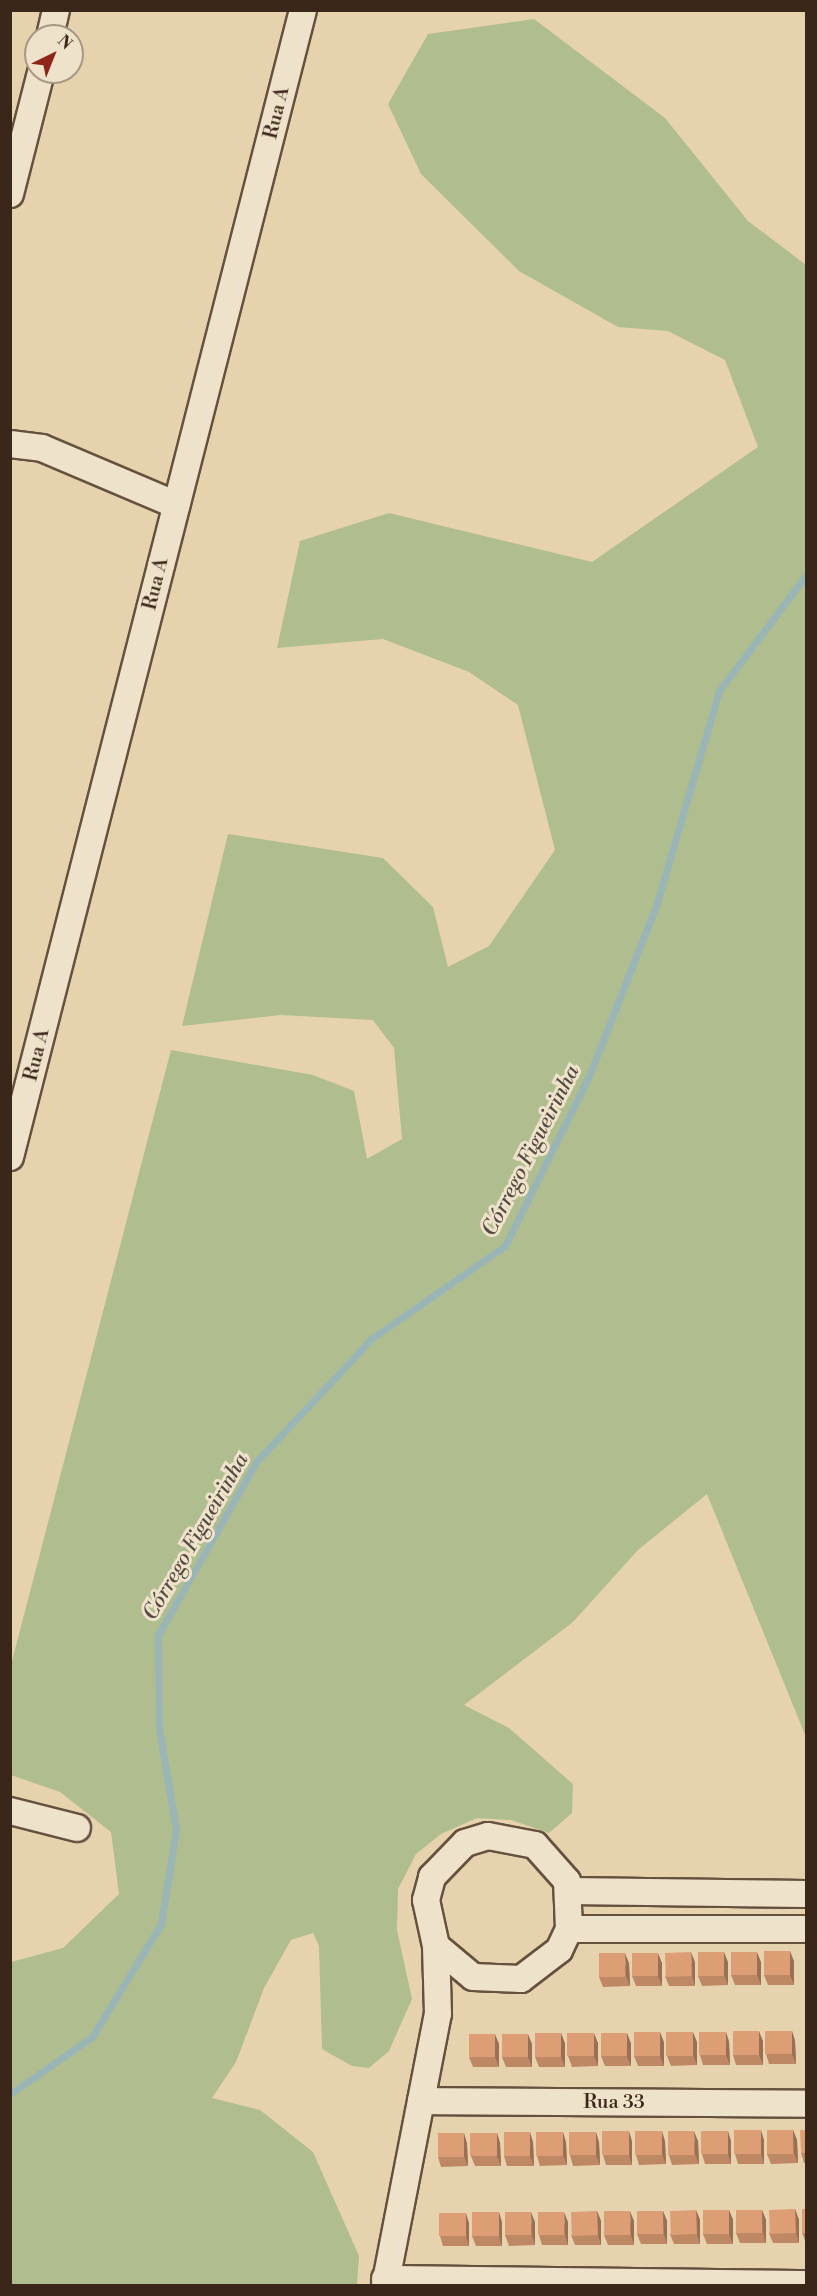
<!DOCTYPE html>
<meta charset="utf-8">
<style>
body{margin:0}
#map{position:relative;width:817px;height:2296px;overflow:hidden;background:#e7d2ae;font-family:"Libre Bodoni",serif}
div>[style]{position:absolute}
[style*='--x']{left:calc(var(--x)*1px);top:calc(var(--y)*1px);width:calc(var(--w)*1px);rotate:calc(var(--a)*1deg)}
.green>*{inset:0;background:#afbd8f}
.stream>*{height:7px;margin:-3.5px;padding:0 3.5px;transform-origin:3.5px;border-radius:3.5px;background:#9ab5b5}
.roads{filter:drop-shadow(2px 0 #66513f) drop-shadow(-2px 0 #66513f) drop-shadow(0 2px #66513f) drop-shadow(0 -2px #66513f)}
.minor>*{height:26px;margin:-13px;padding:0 13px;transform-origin:13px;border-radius:13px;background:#efe2ca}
.wall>*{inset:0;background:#be8865}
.shaded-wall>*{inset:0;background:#9b6f53}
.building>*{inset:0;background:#dd9e76;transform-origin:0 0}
span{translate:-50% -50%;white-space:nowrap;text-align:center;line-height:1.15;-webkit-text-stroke:6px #efe2ca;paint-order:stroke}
.street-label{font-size:20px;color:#3b261a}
.water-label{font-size:21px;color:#534a41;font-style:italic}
.frame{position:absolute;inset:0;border:12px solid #3b261a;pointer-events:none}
.north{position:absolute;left:24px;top:24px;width:60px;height:60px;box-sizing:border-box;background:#efe2ca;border:2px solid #a79784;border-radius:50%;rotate:43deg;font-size:16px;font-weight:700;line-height:24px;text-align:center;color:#3b261a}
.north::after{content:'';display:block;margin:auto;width:21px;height:27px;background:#8f2418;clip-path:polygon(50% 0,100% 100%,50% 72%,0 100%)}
</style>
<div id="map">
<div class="green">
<i style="clip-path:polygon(534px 19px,665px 118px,748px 221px,806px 265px,806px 1737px,707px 1494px,638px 1550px,573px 1622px,464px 1705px,509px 1728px,573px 1784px,572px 1813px,549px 1833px,511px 1820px,477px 1818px,441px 1834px,416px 1854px,398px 1889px,397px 1930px,412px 1999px,389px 2051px,369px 2068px,352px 2066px,322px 2049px,319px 1946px,313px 1933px,291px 1940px,264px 1988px,236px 2062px,212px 2098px,260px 2110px,313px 2152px,359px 2256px,357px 2285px,11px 2285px,11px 1962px,63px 1948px,119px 1894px,111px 1832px,60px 1792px,11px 1775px,11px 1665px,171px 1050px,313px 1075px,354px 1091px,367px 1159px,402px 1139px,394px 1048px,373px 1020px,281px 1015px,182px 1026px,228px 834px,383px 858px,433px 907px,448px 967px,489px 946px,555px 850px,518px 705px,469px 672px,383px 639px,277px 648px,300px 541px,389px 513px,592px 562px,758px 447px,725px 360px,668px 331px,618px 327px,519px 271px,421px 174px,388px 104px,428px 34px)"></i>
</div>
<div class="stream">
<i style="--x:10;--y:2094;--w:100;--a:-34.8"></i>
<i style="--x:92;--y:2037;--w:132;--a:-58.6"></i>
<i style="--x:161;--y:1924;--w:96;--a:-81"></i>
<i style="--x:176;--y:1829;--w:101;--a:-99.6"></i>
<i style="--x:159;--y:1729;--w:94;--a:-90.6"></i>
<i style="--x:158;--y:1635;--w:200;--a:-60.4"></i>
<i style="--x:257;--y:1461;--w:167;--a:-46.9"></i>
<i style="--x:371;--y:1339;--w:163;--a:-34.8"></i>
<i style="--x:505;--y:1246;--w:190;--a:-63.7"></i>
<i style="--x:589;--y:1076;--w:186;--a:-68.5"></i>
<i style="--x:657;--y:903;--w:221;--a:-73.7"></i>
<i style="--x:719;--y:691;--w:145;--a:-53.1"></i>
</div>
<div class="roads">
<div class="minor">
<i style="--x:50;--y:36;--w:27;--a:-77"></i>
<i style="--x:10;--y:194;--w:126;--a:-75.7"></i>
<i style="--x:10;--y:444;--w:32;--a:7"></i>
<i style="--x:42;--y:448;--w:146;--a:23"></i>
<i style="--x:10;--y:1157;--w:1184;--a:-75.67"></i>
<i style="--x:10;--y:1811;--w:69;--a:14.2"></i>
<i style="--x:568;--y:1891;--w:238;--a:0.7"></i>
<i style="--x:569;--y:1929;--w:237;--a:0"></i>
<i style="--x:421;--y:2101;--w:385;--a:0.4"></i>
<i style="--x:385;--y:2279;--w:421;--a:0.7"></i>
<i style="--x:385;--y:2286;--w:277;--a:-79"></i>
<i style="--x:438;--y:2014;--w:68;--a:-91.7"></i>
<i style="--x:436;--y:1946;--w:47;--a:-102.3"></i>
<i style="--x:426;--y:1900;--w:24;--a:-75"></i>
<i style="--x:432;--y:1877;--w:47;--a:-45.9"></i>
<i style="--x:465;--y:1843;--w:24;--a:-17"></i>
<i style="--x:488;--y:1836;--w:48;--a:10.8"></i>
<i style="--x:535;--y:1845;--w:48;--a:48.4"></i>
<i style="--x:567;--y:1881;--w:48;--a:87.6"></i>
<i style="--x:569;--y:1929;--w:23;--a:115"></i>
<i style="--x:559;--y:1950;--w:48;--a:142.7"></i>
<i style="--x:521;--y:1979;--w:48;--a:-177.6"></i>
<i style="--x:473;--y:1977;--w:48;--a:-140"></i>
</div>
</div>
<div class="wall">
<i style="clip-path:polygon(794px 1961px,794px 1985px,768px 1985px,764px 1975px)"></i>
<i style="clip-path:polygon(695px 1962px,695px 1986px,669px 1986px,665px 1976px)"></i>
<i style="clip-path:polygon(728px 1962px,728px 1985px,702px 1986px,698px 1976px)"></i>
<i style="clip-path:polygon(761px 1962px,761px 1985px,735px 1985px,731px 1975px)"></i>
<i style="clip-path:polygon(629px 1963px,630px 1986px,603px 1987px,599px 1977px)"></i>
<i style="clip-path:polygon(662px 1963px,662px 1986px,636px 1986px,632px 1976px)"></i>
<i style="clip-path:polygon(792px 2031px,795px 2041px,796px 2064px,769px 2064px,766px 2054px)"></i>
<i style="clip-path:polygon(726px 2032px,729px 2042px,730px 2065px,703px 2065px,700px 2055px)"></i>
<i style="clip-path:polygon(763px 2041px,763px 2065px,736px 2065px,733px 2055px)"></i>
<i style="clip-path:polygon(664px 2042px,664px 2066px,638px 2066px,634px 2056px)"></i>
<i style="clip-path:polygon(697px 2042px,697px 2065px,671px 2066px,667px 2056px)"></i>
<i style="clip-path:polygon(565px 2043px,565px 2067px,539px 2067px,535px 2057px)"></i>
<i style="clip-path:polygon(598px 2043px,598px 2066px,572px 2067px,568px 2056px)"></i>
<i style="clip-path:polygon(631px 2043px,631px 2066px,605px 2066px,601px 2056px)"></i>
<i style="clip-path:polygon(499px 2044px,499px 2067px,473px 2067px,469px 2057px)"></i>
<i style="clip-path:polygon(532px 2044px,532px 2067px,506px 2067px,502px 2057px)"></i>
<i style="clip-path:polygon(793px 2130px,797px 2140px,798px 2163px,771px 2164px,767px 2154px)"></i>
<i style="clip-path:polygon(807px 2130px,807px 2163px,804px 2163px,801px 2153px)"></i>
<i style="clip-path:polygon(497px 2133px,500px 2143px,501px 2166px,475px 2166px,471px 2156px)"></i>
<i style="clip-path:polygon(764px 2140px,764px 2164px,738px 2164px,735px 2154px)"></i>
<i style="clip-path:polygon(632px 2141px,632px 2165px,606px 2165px,603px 2155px)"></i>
<i style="clip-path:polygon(665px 2141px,666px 2164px,639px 2165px,636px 2155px)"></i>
<i style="clip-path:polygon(698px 2141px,699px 2164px,672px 2165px,669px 2155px)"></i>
<i style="clip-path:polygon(731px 2141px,731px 2164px,705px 2164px,702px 2154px)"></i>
<i style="clip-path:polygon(533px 2142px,534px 2166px,507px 2166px,504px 2156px)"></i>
<i style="clip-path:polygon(566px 2142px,567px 2165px,540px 2166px,537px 2156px)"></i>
<i style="clip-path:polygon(599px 2142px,600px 2165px,573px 2166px,570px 2155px)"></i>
<i style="clip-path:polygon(467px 2143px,468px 2166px,441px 2167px,438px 2157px)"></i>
<i style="clip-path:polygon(795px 2209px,799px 2220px,799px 2243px,773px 2243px,769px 2233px)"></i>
<i style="clip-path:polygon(807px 2209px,807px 2243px,806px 2243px,802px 2233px)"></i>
<i style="clip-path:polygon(696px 2210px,700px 2220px,700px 2244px,674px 2244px,670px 2234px)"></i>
<i style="clip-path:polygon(729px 2210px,733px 2220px,733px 2244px,707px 2244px,703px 2234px)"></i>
<i style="clip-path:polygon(762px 2210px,766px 2220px,766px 2243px,740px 2243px,736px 2233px)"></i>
<i style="clip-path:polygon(597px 2211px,601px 2221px,601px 2245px,575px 2245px,571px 2235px)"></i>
<i style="clip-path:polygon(663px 2211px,667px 2221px,667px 2244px,641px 2244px,637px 2234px)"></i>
<i style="clip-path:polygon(634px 2221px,634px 2245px,608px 2245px,604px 2235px)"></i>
<i style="clip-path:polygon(502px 2222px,502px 2246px,476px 2246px,472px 2236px)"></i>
<i style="clip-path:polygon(535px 2222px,535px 2245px,509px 2246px,505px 2235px)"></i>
<i style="clip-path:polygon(568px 2222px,568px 2245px,542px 2245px,539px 2235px)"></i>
<i style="clip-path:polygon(469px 2223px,469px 2246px,443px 2246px,440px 2236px)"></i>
</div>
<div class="shaded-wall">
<i style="clip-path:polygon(790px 1951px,794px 1961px,794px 1985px,790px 1975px)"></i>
<i style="clip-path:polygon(691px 1952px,695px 1962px,695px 1986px,692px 1976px)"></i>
<i style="clip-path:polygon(724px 1952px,728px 1962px,728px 1985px,724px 1975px)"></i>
<i style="clip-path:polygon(757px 1952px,761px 1962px,761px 1985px,757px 1975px)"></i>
<i style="clip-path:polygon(625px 1953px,629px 1963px,630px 1986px,626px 1976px)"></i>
<i style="clip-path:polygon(658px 1953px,662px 1963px,662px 1986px,658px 1976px)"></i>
<i style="clip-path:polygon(759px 2031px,763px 2041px,763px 2065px,759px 2055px)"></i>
<i style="clip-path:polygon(792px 2031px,795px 2041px,796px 2064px,792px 2054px)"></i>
<i style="clip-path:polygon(660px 2032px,664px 2042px,664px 2066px,660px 2056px)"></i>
<i style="clip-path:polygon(693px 2032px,697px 2042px,697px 2065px,693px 2055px)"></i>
<i style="clip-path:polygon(726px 2032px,729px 2042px,730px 2065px,726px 2055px)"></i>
<i style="clip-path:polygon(561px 2033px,565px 2043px,565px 2067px,561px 2057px)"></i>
<i style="clip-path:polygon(594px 2033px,598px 2043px,598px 2066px,594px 2056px)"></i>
<i style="clip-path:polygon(627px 2033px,631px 2043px,631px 2066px,627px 2056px)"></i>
<i style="clip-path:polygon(495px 2034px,499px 2044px,499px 2067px,495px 2057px)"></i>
<i style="clip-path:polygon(528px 2034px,532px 2044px,532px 2067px,528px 2057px)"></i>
<i style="clip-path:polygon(761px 2130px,764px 2140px,764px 2164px,761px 2153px)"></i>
<i style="clip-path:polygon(793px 2130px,797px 2140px,798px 2163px,794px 2153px)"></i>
<i style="clip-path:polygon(629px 2131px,632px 2141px,632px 2165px,629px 2155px)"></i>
<i style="clip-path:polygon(662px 2131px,665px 2141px,666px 2164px,662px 2154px)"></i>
<i style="clip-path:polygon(694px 2131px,698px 2141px,699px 2164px,695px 2154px)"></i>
<i style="clip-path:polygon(728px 2131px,731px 2141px,731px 2164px,728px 2154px)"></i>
<i style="clip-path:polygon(530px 2132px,533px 2142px,534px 2166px,530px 2156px)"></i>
<i style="clip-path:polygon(563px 2132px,566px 2142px,567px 2165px,563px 2155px)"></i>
<i style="clip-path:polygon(596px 2132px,599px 2142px,600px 2165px,596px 2155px)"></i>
<i style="clip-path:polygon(464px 2133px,467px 2143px,468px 2166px,464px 2156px)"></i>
<i style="clip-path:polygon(497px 2133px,500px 2143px,501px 2166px,497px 2156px)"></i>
<i style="clip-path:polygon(795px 2209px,799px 2220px,799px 2243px,796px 2233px)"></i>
<i style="clip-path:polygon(696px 2210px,700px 2220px,700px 2244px,697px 2234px)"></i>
<i style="clip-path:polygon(729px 2210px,733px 2220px,733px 2244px,729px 2234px)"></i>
<i style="clip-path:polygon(762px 2210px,766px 2220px,766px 2243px,763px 2233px)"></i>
<i style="clip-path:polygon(597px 2211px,601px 2221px,601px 2245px,598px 2235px)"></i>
<i style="clip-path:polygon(630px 2211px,634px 2221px,634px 2245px,631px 2235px)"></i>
<i style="clip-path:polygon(663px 2211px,667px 2221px,667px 2244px,664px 2234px)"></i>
<i style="clip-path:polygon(499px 2212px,502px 2222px,502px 2246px,499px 2236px)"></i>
<i style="clip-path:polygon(531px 2212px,535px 2222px,535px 2245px,532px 2235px)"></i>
<i style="clip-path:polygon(564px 2212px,568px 2222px,568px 2245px,565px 2235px)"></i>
<i style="clip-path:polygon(466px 2213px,469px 2223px,469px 2246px,466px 2236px)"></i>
</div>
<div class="building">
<i style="left:790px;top:1951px;width:24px;height:26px;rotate:90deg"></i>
<i style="left:691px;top:1952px;width:24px;height:26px;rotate:88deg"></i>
<i style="left:698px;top:1952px;width:26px;height:24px"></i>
<i style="left:731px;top:1952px;width:26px;height:23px"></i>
<i style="left:599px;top:1953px;width:26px;height:24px"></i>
<i style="left:632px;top:1953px;width:26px;height:23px"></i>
<i style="left:733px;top:2031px;width:26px;height:24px"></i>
<i style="left:765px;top:2031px;width:27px;height:23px"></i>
<i style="left:634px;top:2032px;width:26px;height:24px"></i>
<i style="left:666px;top:2032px;width:27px;height:24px"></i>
<i style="left:699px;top:2032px;width:27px;height:23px"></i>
<i style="left:535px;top:2033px;width:26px;height:24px"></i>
<i style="left:567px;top:2033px;width:27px;height:23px"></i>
<i style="left:601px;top:2033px;width:26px;height:23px"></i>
<i style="left:469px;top:2034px;width:26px;height:23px"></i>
<i style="left:502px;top:2034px;width:26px;height:23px"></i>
<i style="left:734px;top:2130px;width:27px;height:24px"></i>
<i style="left:767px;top:2130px;width:26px;height:24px"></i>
<i style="clip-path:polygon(800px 2130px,807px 2130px,807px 2153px,801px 2153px)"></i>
<i style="left:602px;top:2131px;width:27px;height:24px"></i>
<i style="left:635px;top:2131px;width:27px;height:24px"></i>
<i style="left:668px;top:2131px;width:26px;height:24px"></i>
<i style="left:701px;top:2131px;width:27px;height:23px"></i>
<i style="left:530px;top:2132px;width:24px;height:26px;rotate:90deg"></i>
<i style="left:536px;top:2132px;width:27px;height:24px"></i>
<i style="left:569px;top:2132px;width:27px;height:23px"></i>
<i style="left:438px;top:2133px;width:26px;height:24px"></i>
<i style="left:470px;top:2133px;width:27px;height:23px"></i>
<i style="left:795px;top:2209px;width:24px;height:26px;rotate:88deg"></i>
<i style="left:802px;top:2209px;width:5px;height:24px"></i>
<i style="left:696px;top:2210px;width:24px;height:26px;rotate:88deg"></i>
<i style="left:703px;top:2210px;width:26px;height:24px"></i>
<i style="left:736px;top:2210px;width:26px;height:23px"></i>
<i style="left:597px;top:2211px;width:24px;height:26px;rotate:88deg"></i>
<i style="left:604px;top:2211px;width:26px;height:24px"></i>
<i style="left:637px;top:2211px;width:26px;height:23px"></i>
<i style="left:499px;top:2212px;width:24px;height:27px;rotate:90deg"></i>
<i style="left:505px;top:2212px;width:26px;height:23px"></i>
<i style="left:538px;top:2212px;width:26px;height:23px"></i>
<i style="left:439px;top:2213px;width:27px;height:23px"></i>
</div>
<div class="street-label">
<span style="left:277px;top:113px;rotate:-76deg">Rua A</span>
<span style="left:156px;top:584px;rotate:-76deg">Rua A</span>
<span style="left:37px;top:1055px;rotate:-76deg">Rua A</span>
<span style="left:614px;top:2102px">Rua 33</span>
</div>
<div class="water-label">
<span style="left:531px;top:1151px;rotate:-63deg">Córrego Figueirinha</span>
<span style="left:196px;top:1537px;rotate:-60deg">Córrego Figueirinha</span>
</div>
<div class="frame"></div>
<div class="north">N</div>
</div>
